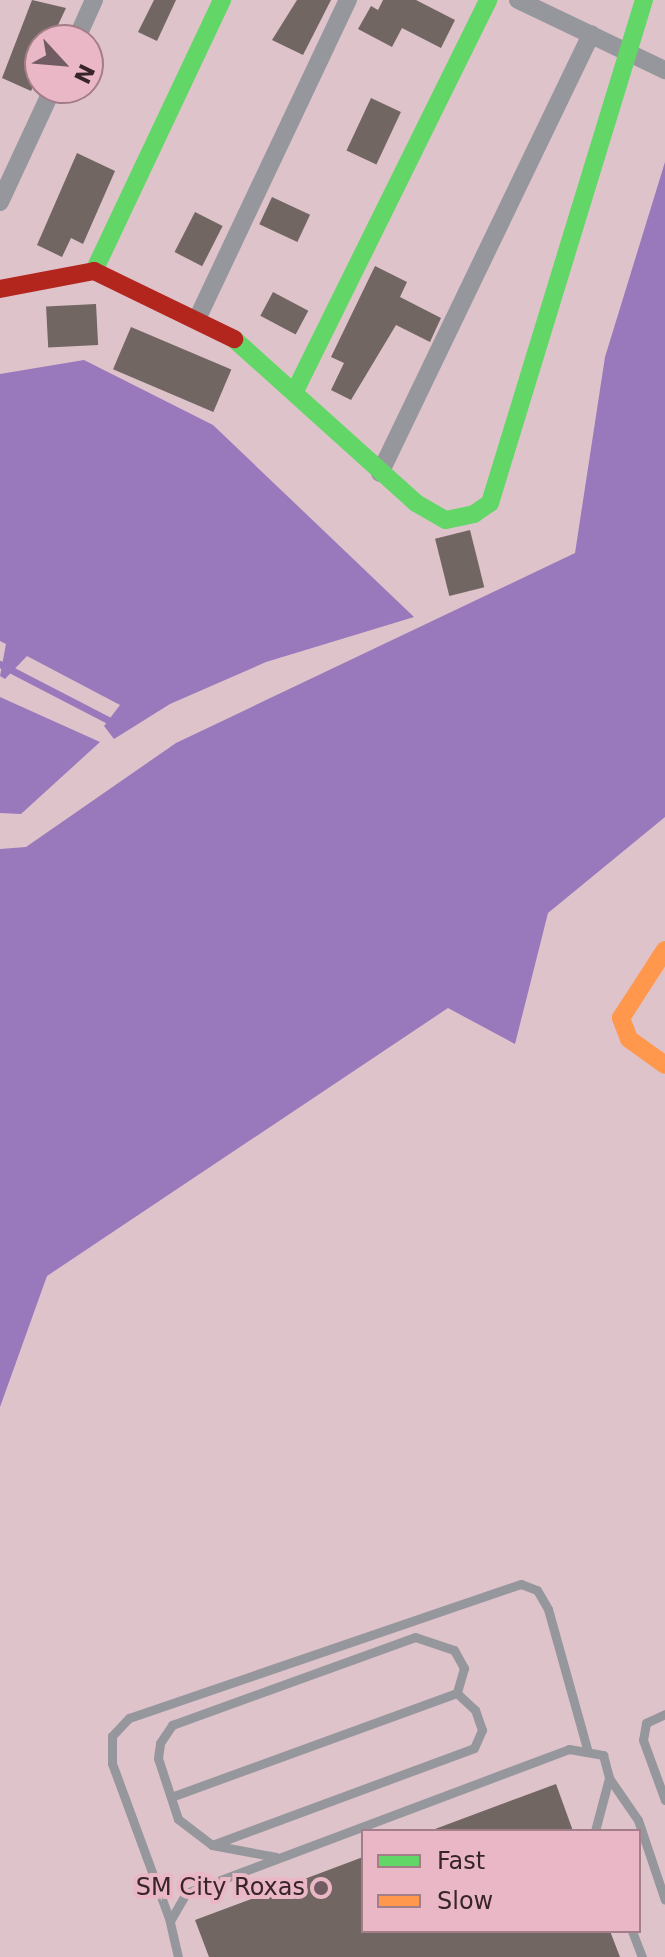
<!DOCTYPE html>
<style>
body{margin:0}
#map{position:relative;width:665px;height:1957px;overflow:hidden;background:#dec3cb;font-family:"DejaVu Sans",sans-serif}
div>[style]{position:absolute}
[style*='--x']{left:calc(var(--x)*1px);top:calc(var(--y)*1px);width:calc(var(--w)*1px);rotate:calc(var(--a)*1deg)}
.water>*{inset:0;background:#9978bc}
.stream>*{height:7px;margin:-3.5px;padding:0 3.5px;transform-origin:3.5px;border-radius:3.5px;background:#9978bc}
.building>*{inset:0;background:#716662;transform-origin:0 0}
.lane>*{height:9px;margin:-4.5px;padding:0 4.5px;transform-origin:4.5px;border-radius:4.5px;background:#96979c}
.street>*{height:18px;margin:-9px;padding:0 9px;transform-origin:9px;border-radius:9px;background:#96979c}
.fast>*{height:18px;margin:-9px;padding:0 9px;transform-origin:9px;border-radius:9px;background:#63d668}
.slow>*{height:18px;margin:-9px;padding:0 9px;transform-origin:9px;border-radius:9px;background:#ff974d}
.jam>*{height:18px;margin:-9px;padding:0 9px;transform-origin:9px;border-radius:9px;background:#b3261e}
.dots>*{width:22px;height:22px;translate:-50% -50%;box-sizing:border-box;border:4px solid #eab7c6;border-radius:50%}
span{translate:-50% -50%;white-space:nowrap;text-align:center;line-height:1.15;-webkit-text-stroke:8px #eab7c6;paint-order:stroke}
.poi-label{font-size:24px;color:#38252b}
.right{translate:-100% -50%;text-align:right}
.legend{position:absolute;left:361px;top:1829px;width:280px;height:104px;box-sizing:border-box;background:#eab7c6;border:2px solid #a37d88;margin:0;padding:10px 14px;list-style:none;font-size:24px;color:#38252b}
.legend li{display:flex;align-items:center;gap:16px;height:40px}
.legend b{width:40px;border:2px solid #a37d88}
.north{position:absolute;left:24px;top:24px;width:80px;height:80px;box-sizing:border-box;background:#eab7c6;border:2px solid #a37d88;border-radius:50%;rotate:116deg;font-size:22px;font-weight:700;line-height:32px;text-align:center;color:#38252b}
.north::after{content:'';display:block;margin:auto;width:28px;height:36px;background:#725c63;clip-path:polygon(50% 0,100% 100%,50% 72%,0 100%)}
</style>
<div id="map">
<div class="water">
<i style="clip-path:polygon(665px 162px,665px 817px,548px 913px,515px 1044px,448px 1008px,47px 1276px,0 1407px,0 849px,26px 847px,176px 743px,575px 553px,605px 357px)"></i>
<i style="clip-path:polygon(84px 360px,213px 425px,414px 617px,266px 662px,170px 704px,114px 739px,104px 726px,120px 705px,27px 656px,5px 679px,0 676px,6px 644px,0 641px,0 374px)"></i>
<i style="clip-path:polygon(0 697px,100px 742px,21px 814px,0 813px)"></i>
</div>
<div class="stream">
<i style="--x:0;--y:664;--w:128;--a:27.4"></i>
</div>
<div class="building">
<i style="clip-path:polygon(32px 0,66px 8px,51px 40px,40px 40px,40px 72px,31px 91px,2px 78px)"></i>
<i style="clip-path:polygon(154px 0,176px 0,157px 41px,138px 32px)"></i>
<i style="clip-path:polygon(297px 0,331px 0,303px 55px,272px 40px)"></i>
<i style="clip-path:polygon(383px 0,416px 0,455px 20px,441px 48px,402px 28px,392px 47px,358px 29px,371px 6px,378px 10px)"></i>
<i style="left:371px;top:98px;width:33px;height:58px;rotate:25deg"></i>
<i style="clip-path:polygon(77px 153px,115px 171px,83px 244px,71px 238px,62px 257px,37px 245px)"></i>
<i style="left:272px;top:197px;width:42px;height:30px;rotate:25deg"></i>
<i style="left:195px;top:212px;width:31px;height:45px;rotate:27deg"></i>
<i style="clip-path:polygon(375px 266px,407px 282px,400px 297px,441px 318px,430px 342px,396px 325px,351px 400px,331px 390px,344px 363px,331px 357px)"></i>
<i style="left:273px;top:292px;width:40px;height:27px;rotate:28deg"></i>
<i style="left:96px;top:304px;width:41px;height:50px;rotate:87deg"></i>
<i style="left:131px;top:327px;width:109px;height:46px;rotate:23deg"></i>
<i style="left:470px;top:530px;width:59px;height:36px;rotate:76deg"></i>
<i style="clip-path:polygon(556px 1784px,573px 1831px,436px 1831px,435px 1829px)"></i>
<i style="clip-path:polygon(363px 1857px,363px 1931px,610px 1931px,620px 1957px,209px 1957px,195px 1920px)"></i>
</div>
<div class="lane">
<i style="--x:665;--y:1714;--w:21;--a:155"></i>
<i style="--x:646;--y:1723;--w:17;--a:100"></i>
<i style="--x:643;--y:1740;--w:64;--a:69.9"></i>
<i style="--x:171;--y:1797;--w:304;--a:-20"></i>
<i style="--x:595;--y:1831;--w:55;--a:-75.2"></i>
<i style="--x:212;--y:1845;--w:279;--a:-20.3"></i>
<i style="--x:474;--y:1748;--w:20;--a:-66"></i>
<i style="--x:482;--y:1730;--w:21;--a:-109"></i>
<i style="--x:475;--y:1710;--w:25;--a:-137"></i>
<i style="--x:276;--y:1857;--w:65;--a:-169.4"></i>
<i style="--x:212;--y:1845;--w:43;--a:-142.6"></i>
<i style="--x:178;--y:1819;--w:64;--a:-108.2"></i>
<i style="--x:158;--y:1758;--w:15;--a:-82"></i>
<i style="--x:160;--y:1743;--w:22;--a:-56"></i>
<i style="--x:172;--y:1725;--w:258;--a:-19.9"></i>
<i style="--x:415;--y:1637;--w:41;--a:18.4"></i>
<i style="--x:454;--y:1650;--w:21;--a:61"></i>
<i style="--x:464;--y:1668;--w:26;--a:106"></i>
<i style="--x:170;--y:1921;--w:168;--a:-110.2"></i>
<i style="--x:112;--y:1763;--w:27;--a:-90"></i>
<i style="--x:112;--y:1736;--w:25;--a:-47"></i>
<i style="--x:129;--y:1718;--w:414;--a:-18.9"></i>
<i style="--x:521;--y:1584;--w:17;--a:21"></i>
<i style="--x:537;--y:1590;--w:22;--a:60"></i>
<i style="--x:548;--y:1609;--w:145;--a:74.4"></i>
<i style="--x:632;--y:1931;--w:28;--a:69"></i>
<i style="--x:178;--y:1957;--w:37;--a:-103"></i>
<i style="--x:170;--y:1921;--w:32;--a:-60"></i>
<i style="--x:186;--y:1893;--w:409;--a:-20.6"></i>
<i style="--x:569;--y:1749;--w:35;--a:10"></i>
<i style="--x:603;--y:1755;--w:24;--a:75"></i>
<i style="--x:609;--y:1778;--w:51;--a:55.4"></i>
<i style="--x:638;--y:1820;--w:84;--a:71.4"></i>
</div>
<div class="street">
<i style="--x:518;--y:0;--w:163;--a:25.5"></i>
<i style="--x:76;--y:40;--w:44;--a:-65.8"></i>
<i style="--x:0;--y:202;--w:126;--a:-65.1"></i>
<i style="--x:198;--y:317;--w:351;--a:-64.7"></i>
<i style="--x:380;--y:473;--w:487;--a:-64.3"></i>
</div>
<div class="fast">
<i style="--x:94;--y:271;--w:300;--a:-64.7"></i>
<i style="--x:234;--y:339;--w:245;--a:42"></i>
<i style="--x:416;--y:503;--w:34;--a:30"></i>
<i style="--x:446;--y:520;--w:29;--a:-12"></i>
<i style="--x:474;--y:514;--w:19;--a:-35"></i>
<i style="--x:490;--y:503;--w:526;--a:-72.98"></i>
<i style="--x:296;--y:389;--w:434;--a:-63.7"></i>
</div>
<div class="slow">
<i style="--x:665;--y:950;--w:81;--a:122.9"></i>
<i style="--x:621;--y:1018;--w:22;--a:69"></i>
<i style="--x:629;--y:1039;--w:44;--a:35.8"></i>
</div>
<div class="jam">
<i style="--x:0;--y:289;--w:96;--a:-10.8"></i>
<i style="--x:94;--y:271;--w:156;--a:25.9"></i>
</div>
<div class="dots">
<i style="left:321px;top:1888px;background:#725c63"></i>
</div>
<div class="poi-label">
<span class="right" style="left:305px;top:1888px">SM City Roxas</span>
</div>
<ul class="legend">
<li><b style="height:10px;background:#63d668"></b>Fast</li>
<li><b style="height:10px;background:#ff974d"></b>Slow</li>
</ul>
<div class="north">N</div>
</div>
